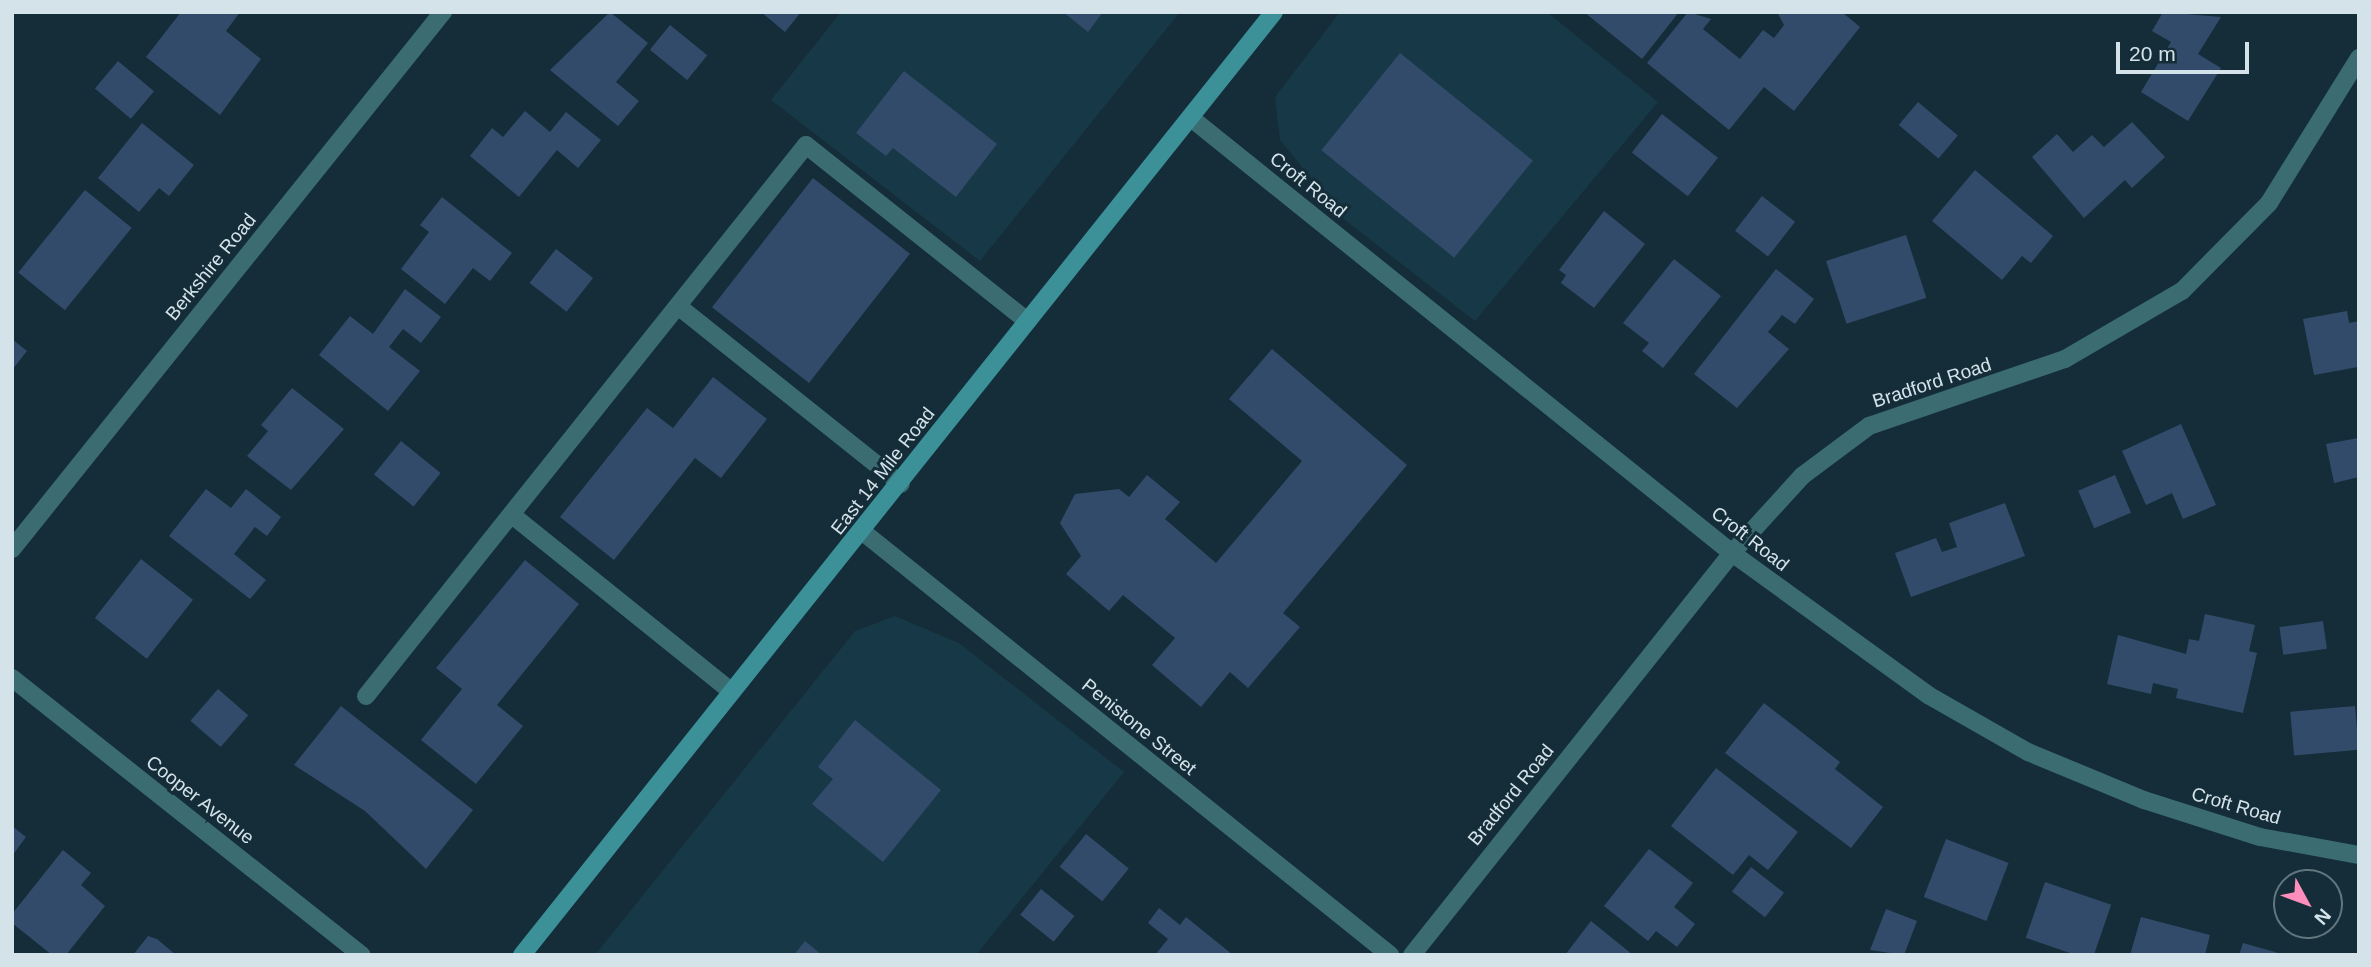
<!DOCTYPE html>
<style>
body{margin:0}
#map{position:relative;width:2371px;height:967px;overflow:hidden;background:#142d38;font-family:Arial,sans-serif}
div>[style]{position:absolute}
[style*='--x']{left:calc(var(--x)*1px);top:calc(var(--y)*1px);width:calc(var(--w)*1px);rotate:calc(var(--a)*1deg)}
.built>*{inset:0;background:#173847}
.building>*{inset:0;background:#324b6a;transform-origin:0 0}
.lane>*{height:18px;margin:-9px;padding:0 9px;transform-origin:9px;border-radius:9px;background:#3a6c71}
.street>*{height:18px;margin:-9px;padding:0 9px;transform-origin:9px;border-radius:9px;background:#3a6c71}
.secondary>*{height:18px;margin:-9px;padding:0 9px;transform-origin:9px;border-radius:9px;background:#3c9199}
span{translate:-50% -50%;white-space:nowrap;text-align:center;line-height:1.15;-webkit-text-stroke:6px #142d38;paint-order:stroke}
.street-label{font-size:19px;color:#d4e3ea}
.frame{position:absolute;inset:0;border:14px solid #d4e3ea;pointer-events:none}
.north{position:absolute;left:2273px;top:869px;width:70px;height:70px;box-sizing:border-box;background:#142d38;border:2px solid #61767f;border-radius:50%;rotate:131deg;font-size:19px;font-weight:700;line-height:28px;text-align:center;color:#d4e3ea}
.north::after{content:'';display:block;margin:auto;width:24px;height:32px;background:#fe8ebb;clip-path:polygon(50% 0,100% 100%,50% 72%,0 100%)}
.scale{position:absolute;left:2116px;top:42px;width:133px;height:32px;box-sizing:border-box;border:4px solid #d4e3ea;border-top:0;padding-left:9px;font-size:21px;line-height:24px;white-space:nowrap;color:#d4e3ea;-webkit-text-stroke:5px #142d38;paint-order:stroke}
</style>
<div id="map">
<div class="built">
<i style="clip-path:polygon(841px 12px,1180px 12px,980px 261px,771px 100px)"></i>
<i style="clip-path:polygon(1340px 12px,1547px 12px,1658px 102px,1475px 321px,1345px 220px,1280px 140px,1275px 97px)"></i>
<i style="clip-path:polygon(895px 616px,959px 643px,1124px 772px,976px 955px,595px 955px,855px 631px)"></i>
</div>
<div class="building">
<i style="clip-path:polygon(181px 12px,240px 12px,226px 31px,261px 59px,220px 115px,146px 57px)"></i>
<i style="clip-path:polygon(610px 12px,648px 43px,616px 82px,639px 101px,618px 126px,550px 70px)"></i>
<i style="clip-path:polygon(761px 12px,801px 12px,785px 32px)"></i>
<i style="clip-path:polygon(1063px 12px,1103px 12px,1088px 32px)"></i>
<i style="clip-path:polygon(1584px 12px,1679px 12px,1642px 59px)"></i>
<i style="clip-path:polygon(1688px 12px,1711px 19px,1703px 29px,1740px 59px,1763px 30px,1774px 38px,1784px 25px,1777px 12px,1842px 12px,1860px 27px,1794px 111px,1764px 87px,1729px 130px,1647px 63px)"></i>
<i style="clip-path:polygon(2163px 12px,2221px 17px,2198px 54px,2221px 68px,2188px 121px,2141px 92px,2171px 42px,2152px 31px)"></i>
<i style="left:670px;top:25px;width:48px;height:32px;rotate:39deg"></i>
<i style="left:1400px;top:53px;width:171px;height:125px;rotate:39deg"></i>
<i style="left:118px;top:61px;width:47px;height:36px;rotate:40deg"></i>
<i style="clip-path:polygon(904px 71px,997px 144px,956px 197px,893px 148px,886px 156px,856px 133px)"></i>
<i style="left:1918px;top:102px;width:52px;height:30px;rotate:40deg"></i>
<i style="clip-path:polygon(525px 111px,550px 132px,566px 112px,601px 140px,578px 168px,557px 150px,519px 197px,470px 156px,492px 128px,503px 137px)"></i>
<i style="left:1662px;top:114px;width:71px;height:49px;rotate:38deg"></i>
<i style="clip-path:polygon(2132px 122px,2165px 157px,2132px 188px,2125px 180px,2084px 218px,2032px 157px,2057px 134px,2073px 152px,2092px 135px,2104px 147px)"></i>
<i style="clip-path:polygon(142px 123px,194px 165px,169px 196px,159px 188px,139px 212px,98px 178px)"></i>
<i style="clip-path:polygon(1975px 170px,2053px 236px,2031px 263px,2022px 256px,2002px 280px,1932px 221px)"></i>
<i style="left:813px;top:178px;width:123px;height:164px;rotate:38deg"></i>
<i style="left:85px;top:190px;width:60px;height:106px;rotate:39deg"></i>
<i style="left:1762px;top:196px;width:42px;height:44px;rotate:38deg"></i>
<i style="clip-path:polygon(442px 197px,512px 253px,490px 281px,473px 268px,445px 304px,401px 269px,429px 232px,420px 225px)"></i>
<i style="clip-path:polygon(1604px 211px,1645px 244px,1594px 308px,1561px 283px,1566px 275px,1559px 270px)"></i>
<i style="left:1906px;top:235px;width:66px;height:84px;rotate:72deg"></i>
<i style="left:556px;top:249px;width:47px;height:43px;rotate:38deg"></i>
<i style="clip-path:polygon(1674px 259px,1721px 296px,1663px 368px,1642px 351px,1649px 343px,1623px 323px)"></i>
<i style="clip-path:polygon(1776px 269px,1814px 299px,1795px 324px,1782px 315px,1768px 332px,1789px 349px,1737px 408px,1694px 374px)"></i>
<i style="clip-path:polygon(405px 289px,441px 317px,421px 343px,403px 329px,389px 347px,420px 371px,388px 411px,319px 355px,350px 316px,373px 334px)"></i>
<i style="clip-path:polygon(2347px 311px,2349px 323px,2359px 321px,2358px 367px,2314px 375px,2303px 319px)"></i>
<i style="clip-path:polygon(12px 339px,27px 351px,12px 370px)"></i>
<i style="clip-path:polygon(1272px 349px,1407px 465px,1283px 613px,1300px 627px,1248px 688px,1230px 672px,1201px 707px,1152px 665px,1175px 638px,1123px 595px,1109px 611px,1066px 574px,1081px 556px,1060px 523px,1075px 494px,1119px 489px,1129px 497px,1147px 475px,1180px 502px,1165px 519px,1216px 563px,1302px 461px,1229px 399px)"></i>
<i style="clip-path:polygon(713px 377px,767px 419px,721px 478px,695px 458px,614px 560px,560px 517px,647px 408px,673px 428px)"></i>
<i style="clip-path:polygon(292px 388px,344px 429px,291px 490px,247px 456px,268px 431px,261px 425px)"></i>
<i style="clip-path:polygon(2181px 424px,2216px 505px,2183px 519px,2172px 493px,2146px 505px,2122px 451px)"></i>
<i style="clip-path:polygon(2358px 438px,2359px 477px,2334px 483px,2326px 444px)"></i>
<i style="left:401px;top:441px;width:51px;height:43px;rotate:39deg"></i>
<i style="left:2115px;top:475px;width:41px;height:40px;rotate:67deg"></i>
<i style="clip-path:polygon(206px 489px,231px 508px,246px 489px,281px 517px,267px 536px,255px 527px,234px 554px,266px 580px,250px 599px,169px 536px)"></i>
<i style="clip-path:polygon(2005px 503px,2025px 556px,1911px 597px,1895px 553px,1936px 538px,1942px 552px,1957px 547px,1949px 523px)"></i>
<i style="left:141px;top:559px;width:66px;height:75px;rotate:38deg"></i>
<i style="clip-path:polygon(525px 560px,579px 604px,497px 705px,523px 726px,476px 784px,421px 740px,462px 689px,436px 668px)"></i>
<i style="clip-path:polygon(2205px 614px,2255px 625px,2249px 651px,2257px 653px,2243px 713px,2176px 698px,2178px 689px,2153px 683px,2151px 694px,2107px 684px,2118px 635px,2186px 654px,2189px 639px,2199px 641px)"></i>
<i style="left:2323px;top:621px;width:28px;height:44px;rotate:82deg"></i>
<i style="left:218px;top:689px;width:40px;height:42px;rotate:41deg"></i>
<i style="clip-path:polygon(1764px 703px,1840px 762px,1835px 769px,1883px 807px,1851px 848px,1725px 753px)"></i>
<i style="clip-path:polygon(341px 706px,473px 810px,426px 869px,365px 811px,294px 765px)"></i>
<i style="left:2355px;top:706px;width:44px;height:65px;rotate:85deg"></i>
<i style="clip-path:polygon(855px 720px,941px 790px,883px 862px,812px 804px,833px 779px,818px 767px)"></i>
<i style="clip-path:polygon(1716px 768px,1798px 832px,1768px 870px,1749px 855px,1733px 875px,1671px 826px)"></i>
<i style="clip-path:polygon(12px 826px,26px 837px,12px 856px)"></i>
<i style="left:1086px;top:834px;width:55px;height:42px;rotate:39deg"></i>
<i style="left:1946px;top:839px;width:67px;height:62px;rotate:21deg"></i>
<i style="clip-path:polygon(1649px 849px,1693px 883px,1674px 907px,1695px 924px,1677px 947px,1656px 931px,1648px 941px,1604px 906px)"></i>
<i style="clip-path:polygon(63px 850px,91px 873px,81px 885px,105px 906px,66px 955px,52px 955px,12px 923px,12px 914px)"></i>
<i style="left:1751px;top:867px;width:42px;height:31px;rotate:38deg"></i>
<i style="left:2045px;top:882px;width:70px;height:59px;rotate:19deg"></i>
<i style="left:1041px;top:889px;width:43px;height:33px;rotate:39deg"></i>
<i style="clip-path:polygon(1159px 908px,1180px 925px,1186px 917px,1233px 955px,1155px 955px,1168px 939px,1148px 923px)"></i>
<i style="clip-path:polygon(1886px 909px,1917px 921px,1904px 955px,1870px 950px)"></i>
<i style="clip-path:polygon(2141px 917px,2210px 935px,2205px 955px,2130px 955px)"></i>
<i style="clip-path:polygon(1591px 921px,1633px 955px,1565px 955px)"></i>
<i style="clip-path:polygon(148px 936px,157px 939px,176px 955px,133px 955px)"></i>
<i style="clip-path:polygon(805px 941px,822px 955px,794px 955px)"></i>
<i style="clip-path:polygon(2243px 943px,2282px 954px,2282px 955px,2239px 955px)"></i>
</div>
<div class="lane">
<i style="--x:678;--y:306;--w:285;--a:38.6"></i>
<i style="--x:512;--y:515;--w:282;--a:38.8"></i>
<i style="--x:366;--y:696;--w:705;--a:-51.39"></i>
<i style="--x:806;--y:145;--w:283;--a:38.5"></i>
</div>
<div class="street">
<i style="--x:1191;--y:118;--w:694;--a:38.8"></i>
<i style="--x:1732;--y:553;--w:242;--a:35.9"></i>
<i style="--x:1928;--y:695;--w:115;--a:29.7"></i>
<i style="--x:2028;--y:752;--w:126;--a:22.5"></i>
<i style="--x:2144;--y:800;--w:122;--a:17.7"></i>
<i style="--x:2260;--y:837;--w:101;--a:10.3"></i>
<i style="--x:863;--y:532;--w:676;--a:38.75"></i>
<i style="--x:12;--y:549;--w:689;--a:-51.25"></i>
<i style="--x:12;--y:678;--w:446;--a:38.4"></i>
<i style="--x:1412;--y:955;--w:514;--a:-51.48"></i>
<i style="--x:1732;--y:553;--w:104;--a:-47.7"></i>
<i style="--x:1802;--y:476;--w:84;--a:-36.7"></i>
<i style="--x:1869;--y:426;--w:207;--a:-18.9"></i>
<i style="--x:2065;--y:359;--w:135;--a:-30.2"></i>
<i style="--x:2182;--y:291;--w:124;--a:-45.3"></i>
<i style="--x:2269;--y:203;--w:171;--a:-58.2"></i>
</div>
<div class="secondary">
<i style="--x:522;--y:955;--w:1206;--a:-51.43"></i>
</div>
<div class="street-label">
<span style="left:1308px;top:185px;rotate:39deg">Croft Road</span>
<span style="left:211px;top:267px;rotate:-51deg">Berkshire Road</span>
<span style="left:1932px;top:383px;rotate:-18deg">Bradford Road</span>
<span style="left:883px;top:471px;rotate:-52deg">East 14 Mile Road</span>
<span style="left:1750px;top:539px;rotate:38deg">Croft Road</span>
<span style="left:1139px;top:727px;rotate:39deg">Penistone Street</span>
<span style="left:1511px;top:795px;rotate:-51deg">Bradford Road</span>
<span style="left:200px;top:800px;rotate:38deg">Cooper Avenue</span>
<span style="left:2236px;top:806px;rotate:16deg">Croft Road</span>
</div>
<div class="frame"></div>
<div class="north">N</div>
<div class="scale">20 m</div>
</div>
